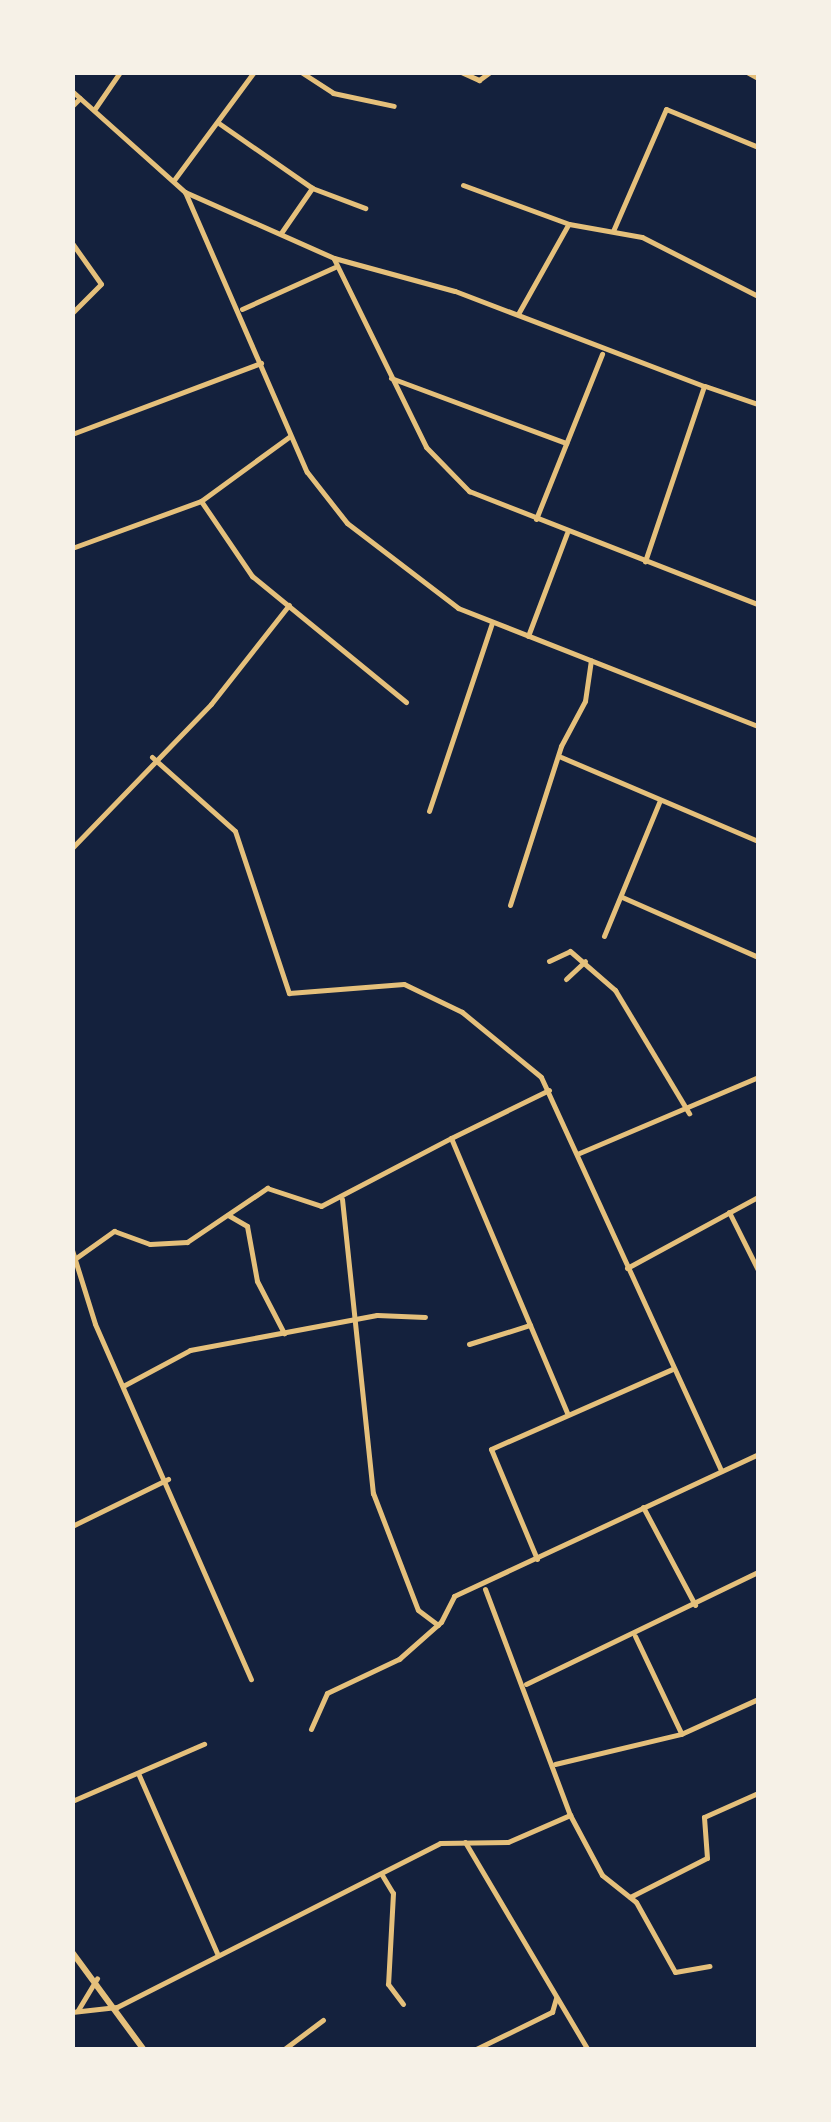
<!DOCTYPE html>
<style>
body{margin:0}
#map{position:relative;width:831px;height:2122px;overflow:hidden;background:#14213d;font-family:Spectral,serif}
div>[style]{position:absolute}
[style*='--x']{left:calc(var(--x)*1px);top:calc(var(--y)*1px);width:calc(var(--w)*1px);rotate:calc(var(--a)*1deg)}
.minor>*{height:5px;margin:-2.5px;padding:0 2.5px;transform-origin:2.5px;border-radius:2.5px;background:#e5c07b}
.tertiary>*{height:6px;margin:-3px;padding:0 3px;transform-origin:3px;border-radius:3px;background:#e5c07b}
span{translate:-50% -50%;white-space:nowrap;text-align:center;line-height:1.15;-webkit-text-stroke:8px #f6f1e7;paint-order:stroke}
.frame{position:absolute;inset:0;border:75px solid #f6f1e7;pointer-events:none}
</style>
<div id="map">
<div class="minor">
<i style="--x:301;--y:72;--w:38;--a:33"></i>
<i style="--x:333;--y:93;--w:62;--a:12"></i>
<i style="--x:461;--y:72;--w:20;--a:24"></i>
<i style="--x:479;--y:80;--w:14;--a:-36"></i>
<i style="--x:747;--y:72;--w:13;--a:29"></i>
<i style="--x:72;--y:91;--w:152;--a:41.8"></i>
<i style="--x:185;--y:192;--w:305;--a:66.5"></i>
<i style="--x:307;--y:472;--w:65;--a:51.9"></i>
<i style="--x:347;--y:523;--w:140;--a:37.4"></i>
<i style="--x:458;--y:608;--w:322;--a:21.5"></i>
<i style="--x:72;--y:106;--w:11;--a:-45"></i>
<i style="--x:94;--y:110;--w:46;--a:-55.6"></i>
<i style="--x:220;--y:124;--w:112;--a:34.8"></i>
<i style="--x:312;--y:188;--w:57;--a:20.7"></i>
<i style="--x:174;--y:180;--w:134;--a:-53.5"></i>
<i style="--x:463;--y:185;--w:113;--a:20.2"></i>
<i style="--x:569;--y:224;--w:74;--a:10.1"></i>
<i style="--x:642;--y:237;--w:130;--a:27"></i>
<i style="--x:185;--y:192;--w:163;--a:23.9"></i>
<i style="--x:334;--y:258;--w:125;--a:15.3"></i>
<i style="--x:455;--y:291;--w:267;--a:20.9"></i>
<i style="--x:704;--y:386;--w:185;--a:108.6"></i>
<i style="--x:613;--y:231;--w:133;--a:-66.5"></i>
<i style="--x:666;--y:109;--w:100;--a:22.4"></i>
<i style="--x:281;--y:233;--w:55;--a:-55.4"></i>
<i style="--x:72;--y:243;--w:50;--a:54.7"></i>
<i style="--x:101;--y:284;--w:41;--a:135"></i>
<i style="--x:334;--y:259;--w:209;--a:63.9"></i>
<i style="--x:426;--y:447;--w:62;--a:45.7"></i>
<i style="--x:469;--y:491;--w:310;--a:21.4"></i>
<i style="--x:242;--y:309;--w:102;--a:-24.3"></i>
<i style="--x:518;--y:314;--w:102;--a:-60.7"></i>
<i style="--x:391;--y:378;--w:187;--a:20.4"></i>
<i style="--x:705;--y:386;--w:56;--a:18.8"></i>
<i style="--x:72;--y:434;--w:202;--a:-20.6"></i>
<i style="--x:201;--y:501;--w:91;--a:55.8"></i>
<i style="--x:252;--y:576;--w:199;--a:39.3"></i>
<i style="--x:536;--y:519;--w:178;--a:-68.2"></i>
<i style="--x:72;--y:548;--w:137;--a:-20"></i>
<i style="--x:201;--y:501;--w:110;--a:-36.1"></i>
<i style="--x:528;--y:636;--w:110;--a:-69.3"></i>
<i style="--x:152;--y:757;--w:111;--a:41.7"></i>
<i style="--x:235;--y:831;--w:171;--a:71.6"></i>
<i style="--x:289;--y:993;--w:115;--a:-4.5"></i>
<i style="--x:404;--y:984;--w:64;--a:25.8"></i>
<i style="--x:462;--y:1012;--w:102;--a:39.4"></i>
<i style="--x:541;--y:1077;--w:433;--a:65.4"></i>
<i style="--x:561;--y:757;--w:214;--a:23.1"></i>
<i style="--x:429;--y:811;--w:198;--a:-71.5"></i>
<i style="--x:72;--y:848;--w:200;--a:-46"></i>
<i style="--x:211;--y:704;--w:126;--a:-51.8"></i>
<i style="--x:622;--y:897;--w:149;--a:23.8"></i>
<i style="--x:510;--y:905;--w:167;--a:-72.2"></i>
<i style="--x:561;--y:746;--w:51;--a:-61.9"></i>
<i style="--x:585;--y:701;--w:41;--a:-81.7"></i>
<i style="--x:604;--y:936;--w:147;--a:-67.6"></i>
<i style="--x:549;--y:961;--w:23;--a:-25"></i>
<i style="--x:570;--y:951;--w:60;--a:40.9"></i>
<i style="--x:615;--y:990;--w:144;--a:59"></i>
<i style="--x:566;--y:979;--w:26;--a:-43"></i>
<i style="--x:549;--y:1090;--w:109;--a:153.9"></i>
<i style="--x:451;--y:1138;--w:298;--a:67.1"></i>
<i style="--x:577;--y:1154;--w:197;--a:-23"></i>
<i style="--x:342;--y:1199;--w:296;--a:84"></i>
<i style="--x:373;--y:1493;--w:125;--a:69"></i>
<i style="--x:418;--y:1610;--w:25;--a:37"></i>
<i style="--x:729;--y:1212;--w:65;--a:63.4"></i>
<i style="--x:228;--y:1215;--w:22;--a:30"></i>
<i style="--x:247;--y:1226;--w:56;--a:79.7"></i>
<i style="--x:257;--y:1281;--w:59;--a:62.6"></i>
<i style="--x:72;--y:1250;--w:77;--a:72.7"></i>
<i style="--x:95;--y:1324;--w:388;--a:66.3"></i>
<i style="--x:76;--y:1258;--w:47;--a:-35.4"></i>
<i style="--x:114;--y:1231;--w:38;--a:20"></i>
<i style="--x:150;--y:1244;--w:37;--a:-3"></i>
<i style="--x:187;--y:1242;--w:97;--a:-34"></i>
<i style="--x:267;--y:1188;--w:57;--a:18.4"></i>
<i style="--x:321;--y:1206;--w:147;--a:-27.6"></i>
<i style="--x:627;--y:1268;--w:149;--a:-28.5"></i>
<i style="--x:469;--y:1344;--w:64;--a:-17.3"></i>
<i style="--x:123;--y:1386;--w:76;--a:-28.2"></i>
<i style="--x:190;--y:1350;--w:190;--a:-10.6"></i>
<i style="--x:377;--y:1315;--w:48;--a:2.4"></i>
<i style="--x:643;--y:1507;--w:111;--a:62"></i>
<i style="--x:72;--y:1526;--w:107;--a:-26.1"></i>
<i style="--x:537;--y:1559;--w:119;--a:-112.7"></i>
<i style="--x:491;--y:1449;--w:198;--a:-23.8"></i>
<i style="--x:485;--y:1589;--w:241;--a:69.4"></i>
<i style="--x:570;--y:1815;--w:68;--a:61.9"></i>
<i style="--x:602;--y:1875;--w:43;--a:38.5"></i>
<i style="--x:636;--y:1902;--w:80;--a:60.9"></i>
<i style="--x:675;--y:1972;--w:35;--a:-10"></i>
<i style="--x:635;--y:1636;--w:107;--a:64.6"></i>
<i style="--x:526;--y:1684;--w:258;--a:-25.8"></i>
<i style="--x:311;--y:1729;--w:39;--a:-66"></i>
<i style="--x:327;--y:1693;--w:80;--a:-25.3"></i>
<i style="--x:399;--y:1659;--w:56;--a:-41.4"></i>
<i style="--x:441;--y:1622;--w:29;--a:-63"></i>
<i style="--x:454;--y:1596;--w:336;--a:-25"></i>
<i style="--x:555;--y:1764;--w:130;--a:-13.4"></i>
<i style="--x:681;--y:1734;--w:85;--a:-24.4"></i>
<i style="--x:138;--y:1773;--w:197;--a:66.3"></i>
<i style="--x:72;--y:1801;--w:144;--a:-23.4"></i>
<i style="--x:465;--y:1842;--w:242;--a:59.4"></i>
<i style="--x:382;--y:1875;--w:21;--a:59"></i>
<i style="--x:393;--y:1893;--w:91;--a:93.1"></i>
<i style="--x:388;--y:1984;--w:25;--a:53"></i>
<i style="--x:630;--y:1897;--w:86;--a:-26.9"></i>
<i style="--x:707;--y:1858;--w:41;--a:-94.2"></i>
<i style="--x:704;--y:1817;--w:59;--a:-24"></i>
<i style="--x:78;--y:2010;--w:37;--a:-59"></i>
<i style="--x:72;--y:2012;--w:45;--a:-6.3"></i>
<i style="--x:117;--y:2007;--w:362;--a:-26.9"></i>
<i style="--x:440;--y:1843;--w:68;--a:-0.8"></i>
<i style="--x:508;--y:1842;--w:68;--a:-23.5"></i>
<i style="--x:283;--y:2050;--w:50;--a:-36.9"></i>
<i style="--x:474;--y:2050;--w:87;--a:-26"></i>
<i style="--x:552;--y:2012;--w:15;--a:-74"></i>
</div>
<div class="tertiary">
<i style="--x:72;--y:1952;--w:122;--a:53.7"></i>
</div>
<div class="frame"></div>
</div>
